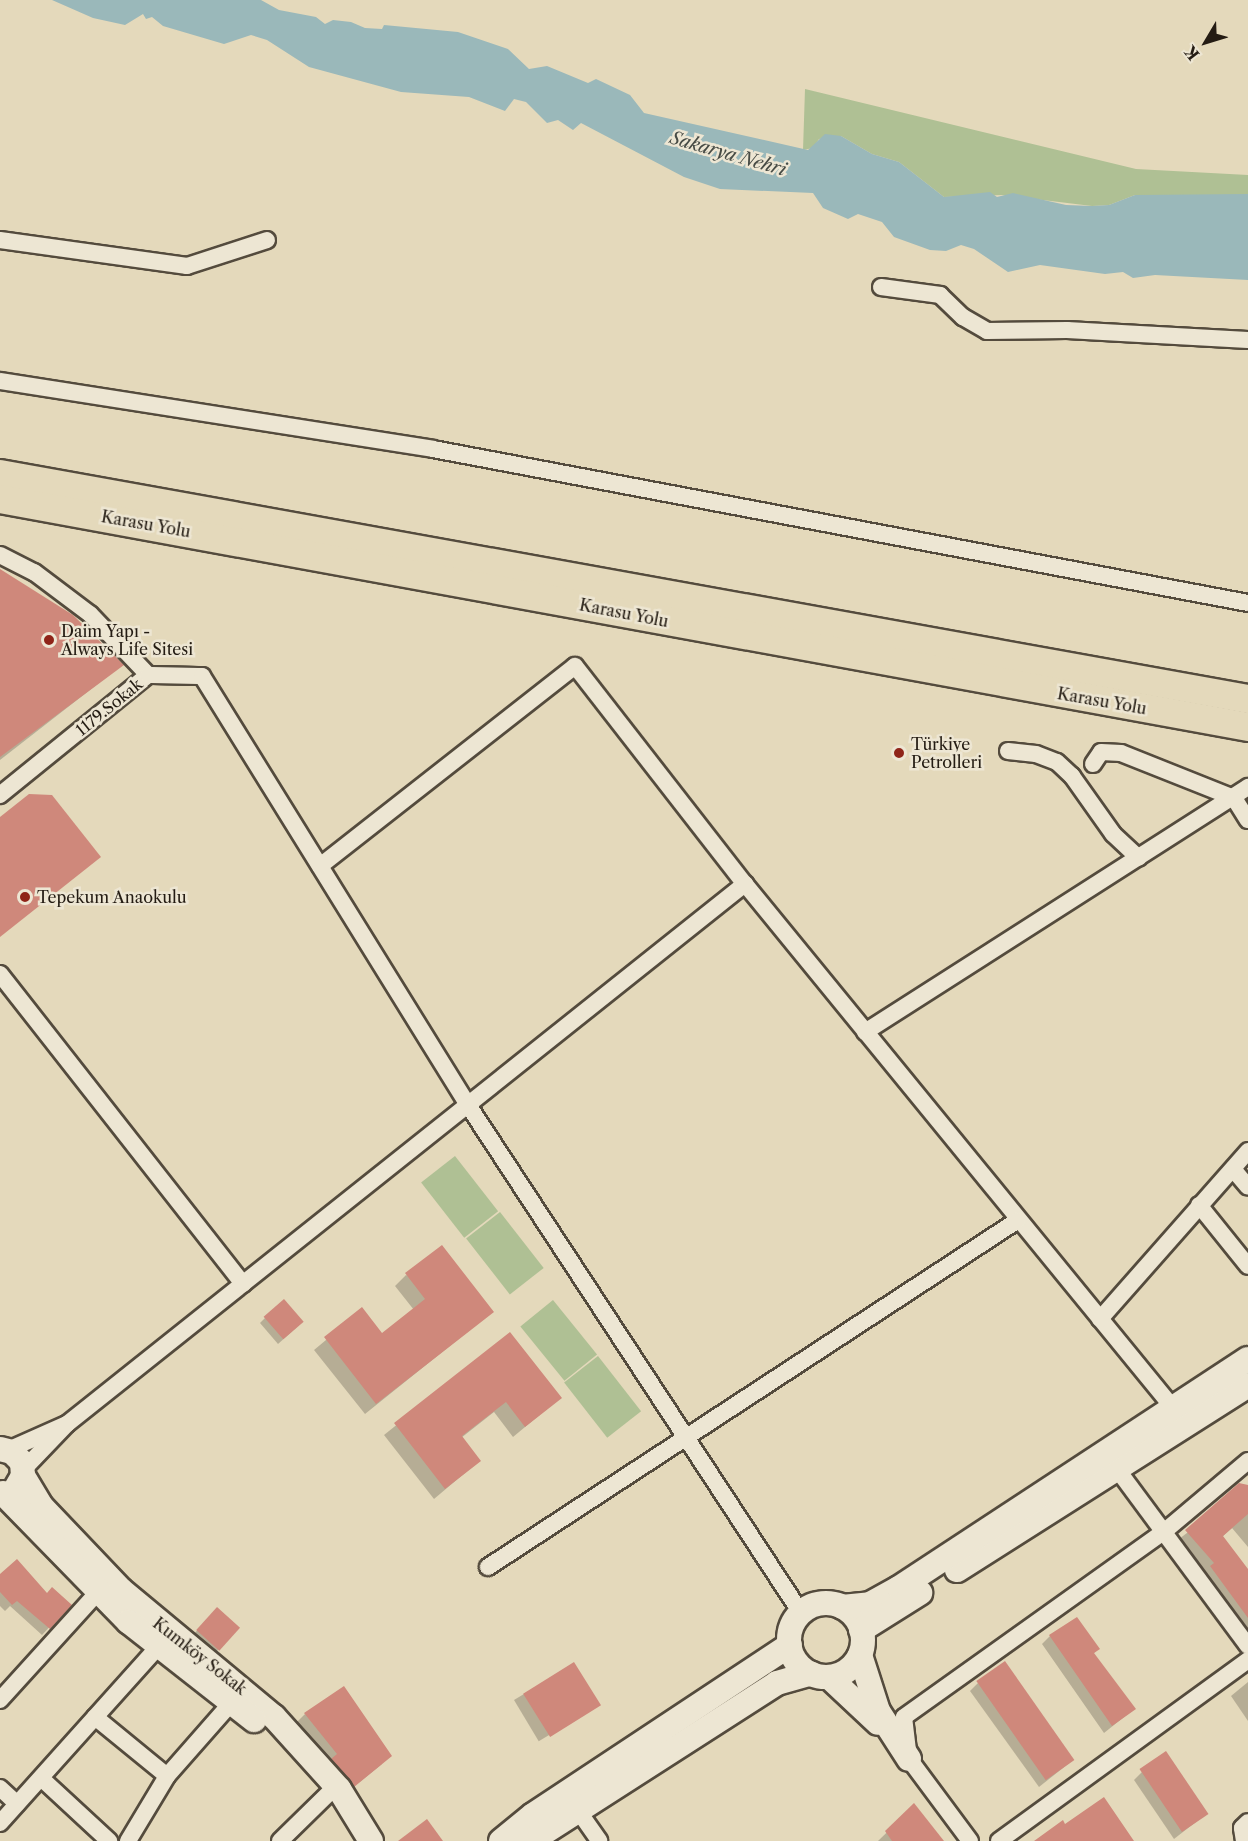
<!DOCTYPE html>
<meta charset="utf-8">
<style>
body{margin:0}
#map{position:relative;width:1248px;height:1841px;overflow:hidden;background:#e4d9bb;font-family:"Libre Caslon Text",serif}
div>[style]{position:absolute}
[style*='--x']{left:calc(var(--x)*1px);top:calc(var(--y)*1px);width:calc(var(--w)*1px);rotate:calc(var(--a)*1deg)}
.green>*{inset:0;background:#afc094;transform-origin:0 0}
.water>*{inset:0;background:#9ab8ba}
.shadow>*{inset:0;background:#0003;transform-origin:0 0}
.building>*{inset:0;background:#cf887b;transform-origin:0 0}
.roads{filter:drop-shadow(2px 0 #544b3d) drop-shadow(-2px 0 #544b3d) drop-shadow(0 2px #544b3d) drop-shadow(0 -2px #544b3d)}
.minor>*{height:16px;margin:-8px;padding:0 8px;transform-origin:8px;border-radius:8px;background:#ede6d3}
.secondary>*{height:24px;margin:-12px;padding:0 12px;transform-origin:12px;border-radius:12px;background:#ede6d3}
.secondary>.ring{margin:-12px;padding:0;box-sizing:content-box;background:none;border:24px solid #ede6d3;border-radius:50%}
.trunk>*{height:28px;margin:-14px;padding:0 14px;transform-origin:14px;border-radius:14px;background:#e4d9bb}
.dots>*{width:16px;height:16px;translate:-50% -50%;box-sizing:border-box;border:3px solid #ede6d3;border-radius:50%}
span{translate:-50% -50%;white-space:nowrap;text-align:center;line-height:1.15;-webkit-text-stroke:5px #ede6d3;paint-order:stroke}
.street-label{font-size:16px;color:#241c13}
.poi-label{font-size:16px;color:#241c13}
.left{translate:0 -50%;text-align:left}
.water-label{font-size:18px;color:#474b45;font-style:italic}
.north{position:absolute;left:1176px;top:12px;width:60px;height:60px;-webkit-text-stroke:4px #ede6d3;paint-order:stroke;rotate:232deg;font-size:16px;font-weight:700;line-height:24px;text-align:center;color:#241c13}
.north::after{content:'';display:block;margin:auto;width:21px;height:27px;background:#241c13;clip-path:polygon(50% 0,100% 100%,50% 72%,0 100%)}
</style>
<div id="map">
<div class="green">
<i style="clip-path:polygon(805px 89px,1136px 169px,1248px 175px,1248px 196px,1135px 195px,1109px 205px,1092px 206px,1002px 195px,944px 197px,899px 162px,872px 154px,841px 136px,819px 139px,813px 148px,803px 150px)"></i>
<i style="left:455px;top:1156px;width:70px;height:43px;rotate:52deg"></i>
<i style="left:500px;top:1212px;width:71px;height:43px;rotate:52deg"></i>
<i style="left:553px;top:1300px;width:70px;height:42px;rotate:51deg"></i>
<i style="left:598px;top:1356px;width:70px;height:43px;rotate:52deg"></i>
</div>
<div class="water">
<i style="clip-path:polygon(52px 0,261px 0,279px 10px,316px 17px,325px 24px,333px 20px,351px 22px,365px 28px,382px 29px,384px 25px,458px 32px,508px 49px,529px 69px,547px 66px,588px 83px,596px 79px,630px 95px,644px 113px,808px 150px,825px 134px,841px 136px,872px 154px,899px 162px,944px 197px,990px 192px,997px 197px,1013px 193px,1066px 205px,1092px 206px,1109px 205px,1135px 195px,1248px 194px,1248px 280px,1155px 275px,1133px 278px,1123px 272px,1105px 274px,1040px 265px,1008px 272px,974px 249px,961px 245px,946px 251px,930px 250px,894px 237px,882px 222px,858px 214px,848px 219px,823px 208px,813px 193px,720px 189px,684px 177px,581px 123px,573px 130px,558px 120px,547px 123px,526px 102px,514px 99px,505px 111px,469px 97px,401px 92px,309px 67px,267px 40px,251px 35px,224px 44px,163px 26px,152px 17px,146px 19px,143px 14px,125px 25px,93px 18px)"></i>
</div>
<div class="shadow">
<i style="clip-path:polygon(0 570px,72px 616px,122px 665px,0 760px)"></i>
<i style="clip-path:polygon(406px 1275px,492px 1312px,365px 1414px,314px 1350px,362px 1310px,381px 1335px,414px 1310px,395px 1286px)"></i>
<i style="clip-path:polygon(265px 1318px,297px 1327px,278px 1344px,260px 1323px)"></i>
<i style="clip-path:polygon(510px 1334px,560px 1398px,513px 1437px,494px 1412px,461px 1438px,479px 1461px,434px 1499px,384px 1435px)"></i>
<i style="clip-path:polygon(1248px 1487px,1248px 1547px,1232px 1528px,1222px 1537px,1248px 1572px,1248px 1631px,1237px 1629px,1175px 1542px)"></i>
<i style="clip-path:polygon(0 1576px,70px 1605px,42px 1635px,10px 1606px,5px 1611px,0 1606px)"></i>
<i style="clip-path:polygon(212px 1614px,218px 1650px,213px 1655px,192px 1636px)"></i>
<i style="clip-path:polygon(1050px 1636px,1098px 1649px,1093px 1654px,1134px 1709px,1104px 1733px,1042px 1644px)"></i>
<i style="left:574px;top:1664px;width:48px;height:70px;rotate:59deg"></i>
<i style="clip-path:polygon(1248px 1682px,1248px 1721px,1231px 1696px)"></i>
<i style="clip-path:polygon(978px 1683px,1073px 1760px,1039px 1787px,970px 1691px)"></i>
<i style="clip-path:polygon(305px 1714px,382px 1764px,346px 1793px,330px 1762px,297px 1722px)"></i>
<i style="clip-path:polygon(1142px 1772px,1206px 1814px,1174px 1839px,1134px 1780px)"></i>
<i style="clip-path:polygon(914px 1806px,942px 1841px,878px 1841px)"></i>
</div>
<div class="building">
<i style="clip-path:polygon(0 569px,73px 615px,124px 665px,0 757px)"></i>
<i style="clip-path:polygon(29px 794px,52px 795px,101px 857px,0 937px,0 817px)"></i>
<i style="clip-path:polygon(442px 1245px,494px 1312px,376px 1404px,324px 1337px,362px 1307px,382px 1333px,425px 1299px,405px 1273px)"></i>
<i style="left:284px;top:1299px;width:30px;height:27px;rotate:49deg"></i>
<i style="clip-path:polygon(510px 1332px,562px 1398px,525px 1427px,506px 1402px,462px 1436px,481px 1461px,445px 1489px,394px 1423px)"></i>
<i style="clip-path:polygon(1239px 1483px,1248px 1485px,1248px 1514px,1223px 1536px,1248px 1569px,1248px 1618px,1210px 1566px,1214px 1563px,1185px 1530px)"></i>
<i style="clip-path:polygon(17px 1559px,47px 1593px,52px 1587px,72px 1605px,50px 1629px,17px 1601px,12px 1605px,0 1592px,0 1574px)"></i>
<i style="left:217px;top:1607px;width:31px;height:31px;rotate:42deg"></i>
<i style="clip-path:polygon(1077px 1617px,1100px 1649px,1094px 1653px,1136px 1709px,1112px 1726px,1049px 1635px)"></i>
<i style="left:1005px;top:1661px;width:121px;height:35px;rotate:55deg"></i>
<i style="left:574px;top:1662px;width:51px;height:60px;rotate:58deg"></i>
<i style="clip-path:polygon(344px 1686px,392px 1756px,354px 1787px,331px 1759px,337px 1754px,304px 1713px)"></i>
<i style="left:1166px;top:1751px;width:76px;height:32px;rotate:56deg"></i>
<i style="clip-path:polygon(1104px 1797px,1134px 1841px,1034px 1841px,1063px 1820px,1065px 1824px)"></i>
<i style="clip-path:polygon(914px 1803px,944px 1841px,892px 1841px,885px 1831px)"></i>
<i style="clip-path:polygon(427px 1819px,443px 1841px,398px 1841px)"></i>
</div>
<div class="roads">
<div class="minor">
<i style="--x:0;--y:240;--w:189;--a:7.9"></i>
<i style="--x:187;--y:266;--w:84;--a:-18"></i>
<i style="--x:881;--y:287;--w:60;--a:7.7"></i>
<i style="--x:940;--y:295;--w:32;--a:44"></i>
<i style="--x:963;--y:317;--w:28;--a:30"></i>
<i style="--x:987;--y:331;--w:80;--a:-0.7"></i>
<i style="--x:1067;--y:330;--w:181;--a:3.2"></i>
<i style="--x:0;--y:381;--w:438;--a:8.9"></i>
<i style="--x:433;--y:449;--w:829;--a:10.7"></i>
<i style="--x:0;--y:555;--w:38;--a:27"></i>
<i style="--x:34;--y:572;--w:70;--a:36.9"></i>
<i style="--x:90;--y:614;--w:84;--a:46.4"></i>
<i style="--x:148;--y:675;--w:191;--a:141"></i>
<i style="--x:148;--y:675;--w:54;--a:1.1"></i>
<i style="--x:202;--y:676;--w:505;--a:58.2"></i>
<i style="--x:468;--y:1105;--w:607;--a:56.75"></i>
<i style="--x:1008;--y:751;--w:28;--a:6"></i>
<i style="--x:1036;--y:754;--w:22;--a:21"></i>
<i style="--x:1057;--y:762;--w:21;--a:43"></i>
<i style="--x:1072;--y:776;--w:71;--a:54.7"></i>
<i style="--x:1113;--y:834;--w:35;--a:43"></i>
<i style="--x:1093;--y:764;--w:14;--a:-56"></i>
<i style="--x:1101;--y:752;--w:20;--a:3"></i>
<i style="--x:1121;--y:753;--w:122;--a:21.7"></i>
<i style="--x:1234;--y:798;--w:26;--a:58"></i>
<i style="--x:320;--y:866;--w:324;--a:-38.1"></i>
<i style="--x:575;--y:666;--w:276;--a:52.1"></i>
<i style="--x:745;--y:884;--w:678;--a:50.75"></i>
<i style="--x:0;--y:974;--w:394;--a:51.9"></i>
<i style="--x:865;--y:1032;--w:455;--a:-32.6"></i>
<i style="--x:1233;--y:1169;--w:23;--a:50"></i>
<i style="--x:1199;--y:1205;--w:78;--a:51.2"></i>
<i style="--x:1100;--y:1319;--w:224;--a:-48.6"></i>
<i style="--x:67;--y:1424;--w:867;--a:-38.54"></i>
<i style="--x:8;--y:1450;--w:64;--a:-23.8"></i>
<i style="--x:67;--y:1424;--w:62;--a:133.7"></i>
<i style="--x:1117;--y:1469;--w:220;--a:53.5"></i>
<i style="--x:488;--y:1567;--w:633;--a:-33.21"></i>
<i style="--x:0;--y:1700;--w:146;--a:-47.8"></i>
<i style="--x:95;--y:1717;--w:93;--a:39.3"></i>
<i style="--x:41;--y:1778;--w:93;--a:42.8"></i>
<i style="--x:0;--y:1788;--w:23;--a:43"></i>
<i style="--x:577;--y:1809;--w:39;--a:55"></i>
<i style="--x:0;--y:1823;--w:238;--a:-48.1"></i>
<i style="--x:128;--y:1841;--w:76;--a:-59"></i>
<i style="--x:167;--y:1776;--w:98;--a:-48.7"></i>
<i style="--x:280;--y:1841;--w:70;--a:-44.4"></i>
<i style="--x:970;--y:1841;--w:102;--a:-126.6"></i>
<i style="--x:909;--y:1759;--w:42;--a:-96.8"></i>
<i style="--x:904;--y:1717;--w:322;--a:-35.5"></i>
<i style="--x:1166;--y:1530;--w:107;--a:-40.1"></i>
<i style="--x:999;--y:1841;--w:308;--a:-36"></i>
<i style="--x:1244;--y:1841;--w:13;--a:-99"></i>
<i style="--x:1242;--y:1828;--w:8;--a:-45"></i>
</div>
<div class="secondary">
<i style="--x:0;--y:1449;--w:12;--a:14"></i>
<i style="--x:12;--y:1452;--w:14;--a:45"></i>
<i style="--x:22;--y:1462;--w:14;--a:86"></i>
<i style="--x:23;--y:1476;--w:14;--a:120"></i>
<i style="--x:23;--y:1476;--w:35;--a:59"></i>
<i style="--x:41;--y:1506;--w:116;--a:46.4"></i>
<i style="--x:121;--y:1590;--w:199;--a:39.7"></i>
<i style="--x:274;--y:1717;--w:97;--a:47.9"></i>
<i style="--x:339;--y:1789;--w:61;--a:58.4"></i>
<i style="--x:3;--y:1493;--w:180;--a:45.7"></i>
<i style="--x:129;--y:1622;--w:159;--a:38.1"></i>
<i style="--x:957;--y:1570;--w:345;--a:-32.4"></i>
<i class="ring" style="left:789px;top:1603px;width:50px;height:50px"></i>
<i style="--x:842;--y:1607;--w:28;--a:-6"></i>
<i style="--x:870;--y:1604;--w:33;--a:-29"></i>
<i style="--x:899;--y:1588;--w:417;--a:-33.3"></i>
<i style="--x:861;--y:1630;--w:70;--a:-32.1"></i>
<i style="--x:860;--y:1655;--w:59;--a:72.2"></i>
<i style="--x:878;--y:1711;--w:57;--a:57.1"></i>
<i style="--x:829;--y:1677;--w:67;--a:43.2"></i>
<i style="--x:501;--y:1841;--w:41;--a:-39.1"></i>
<i style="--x:533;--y:1815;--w:308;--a:-33.5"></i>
<i style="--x:531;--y:1841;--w:292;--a:-32.7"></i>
<i style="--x:777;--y:1683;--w:35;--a:-16"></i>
</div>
<div class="trunk">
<i style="--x:0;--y:474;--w:1268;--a:10.22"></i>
<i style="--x:0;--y:499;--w:1269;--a:10.35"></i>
</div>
</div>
<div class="dots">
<i style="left:49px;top:640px;background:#8f2418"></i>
<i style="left:899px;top:753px;background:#8f2418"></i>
<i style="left:25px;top:897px;background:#8f2418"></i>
</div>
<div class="street-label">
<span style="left:146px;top:524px;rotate:10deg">Karasu Yolu</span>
<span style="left:624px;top:613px;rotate:11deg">Karasu Yolu</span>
<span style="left:1102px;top:701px;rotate:10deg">Karasu Yolu</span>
<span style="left:109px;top:707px;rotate:-39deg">1179.Sokak</span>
<span style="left:200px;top:1656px;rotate:38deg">Kumköy Sokak</span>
</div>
<div class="poi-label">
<span class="left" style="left:61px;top:640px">Daim Yapı -<br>Always Life Sitesi</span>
<span class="left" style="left:911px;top:753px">Türkiye<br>Petrolleri</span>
<span class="left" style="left:37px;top:897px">Tepekum Anaokulu</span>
</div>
<div class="water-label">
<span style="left:728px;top:154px;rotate:16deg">Sakarya Nehri</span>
</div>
<div class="north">K</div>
</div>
